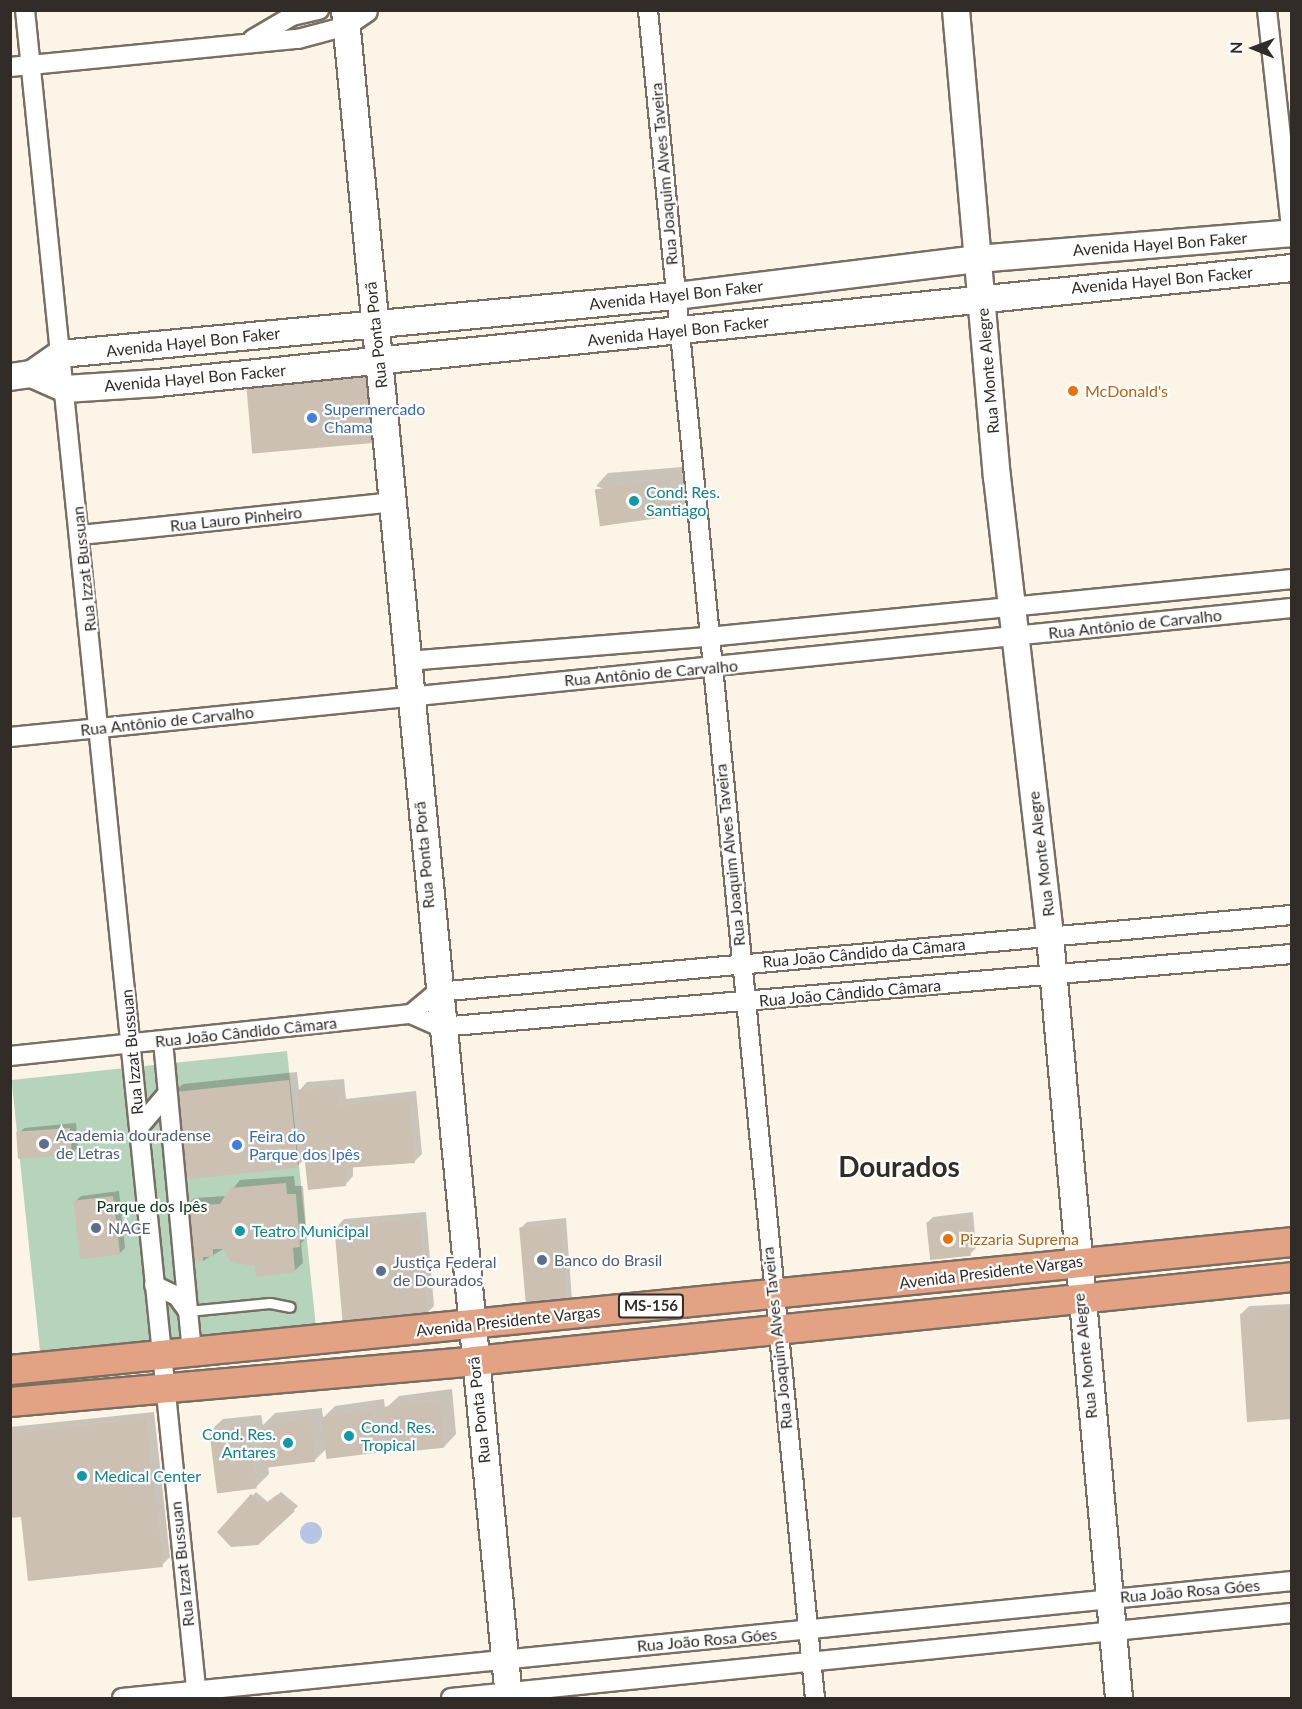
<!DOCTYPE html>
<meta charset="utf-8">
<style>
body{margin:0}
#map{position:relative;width:1302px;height:1709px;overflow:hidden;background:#fdf4e8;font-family:Lato,sans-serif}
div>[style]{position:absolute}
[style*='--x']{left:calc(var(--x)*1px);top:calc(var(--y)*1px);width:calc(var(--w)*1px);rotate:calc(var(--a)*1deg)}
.green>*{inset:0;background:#b6d3bb;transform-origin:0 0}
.water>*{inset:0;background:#b6c5e3}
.round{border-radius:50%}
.shadow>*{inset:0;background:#0003}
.building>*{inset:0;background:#cbc0b2;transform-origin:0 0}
.roads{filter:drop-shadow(2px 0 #786e62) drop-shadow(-2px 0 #786e62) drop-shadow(0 2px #786e62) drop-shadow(0 -2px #786e62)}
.lane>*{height:9px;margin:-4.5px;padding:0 4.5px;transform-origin:4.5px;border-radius:4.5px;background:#fff}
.street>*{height:18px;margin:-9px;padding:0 9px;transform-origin:9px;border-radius:9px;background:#fff}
.secondary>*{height:26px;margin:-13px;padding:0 13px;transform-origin:13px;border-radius:13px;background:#fff}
.primary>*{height:28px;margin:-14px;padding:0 14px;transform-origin:14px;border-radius:14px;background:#e2a283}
.dots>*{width:16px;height:16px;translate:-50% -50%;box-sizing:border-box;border:3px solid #fff;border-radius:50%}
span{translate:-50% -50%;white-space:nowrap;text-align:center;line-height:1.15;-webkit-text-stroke:4.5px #fff;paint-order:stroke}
.shield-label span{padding:2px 4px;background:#fff;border:2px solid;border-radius:4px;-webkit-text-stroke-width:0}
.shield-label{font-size:15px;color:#312c27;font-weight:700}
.street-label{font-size:16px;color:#312c27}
.food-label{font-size:16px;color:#c56008}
.left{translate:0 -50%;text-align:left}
.shop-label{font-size:16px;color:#366cbe}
.culture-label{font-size:16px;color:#0d838f}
.right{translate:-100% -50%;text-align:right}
.service-label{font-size:16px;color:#4e5e75}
.park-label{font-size:16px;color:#033516}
.town-label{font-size:28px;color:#312c27;font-weight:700}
.frame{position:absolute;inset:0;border:12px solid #312c27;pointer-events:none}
.north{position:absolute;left:1224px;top:18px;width:60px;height:60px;-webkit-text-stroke:4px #fff;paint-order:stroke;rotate:271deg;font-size:16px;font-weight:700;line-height:24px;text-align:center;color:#312c27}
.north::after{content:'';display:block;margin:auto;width:21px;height:27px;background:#312c27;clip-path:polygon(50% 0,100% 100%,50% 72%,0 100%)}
</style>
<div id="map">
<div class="green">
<i style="left:287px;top:1051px;width:279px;height:277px;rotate:84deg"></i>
</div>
<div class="water">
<i class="round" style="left:300px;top:1522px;width:22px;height:22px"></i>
</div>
<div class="shadow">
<i style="clip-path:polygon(378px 370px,384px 433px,249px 394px,257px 386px)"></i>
<i style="clip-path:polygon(682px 467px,686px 502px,674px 515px,596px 486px,608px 473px)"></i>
<i style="clip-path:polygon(297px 1072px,299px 1091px,307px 1082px,344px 1079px,346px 1099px,416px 1091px,422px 1154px,414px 1162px,353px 1166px,353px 1176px,345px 1185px,306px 1158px,297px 1166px,174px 1092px,183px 1084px)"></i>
<i style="clip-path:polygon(76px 1123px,78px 1147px,72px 1154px,18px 1135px,24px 1128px)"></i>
<i style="clip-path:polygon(294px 1176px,295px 1186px,303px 1186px,307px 1238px,301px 1243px,303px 1263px,294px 1271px,225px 1248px,203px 1261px,185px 1207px,194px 1198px,227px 1196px,240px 1180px)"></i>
<i style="clip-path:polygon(119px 1191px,125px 1248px,119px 1254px,75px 1202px,81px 1196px)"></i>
<i style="clip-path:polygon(426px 1212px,434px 1306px,426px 1314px,336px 1228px,344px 1219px)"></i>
<i style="clip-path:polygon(973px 1212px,976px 1248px,970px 1254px,927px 1223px,933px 1217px)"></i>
<i style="clip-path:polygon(566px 1218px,572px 1301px,532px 1310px,521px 1228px,527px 1222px)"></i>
<i style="clip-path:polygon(1292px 1304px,1292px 1418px,1241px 1314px,1249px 1306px)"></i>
<i style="clip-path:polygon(452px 1389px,456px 1434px,444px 1447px,389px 1439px,377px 1452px,326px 1449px,315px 1460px,268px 1465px,269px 1474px,256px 1487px,210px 1431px,223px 1419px,261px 1415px,263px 1425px,275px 1413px,322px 1408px,323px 1418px,335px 1406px,384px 1399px,385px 1409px,399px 1396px)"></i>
<i style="clip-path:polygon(154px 1412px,170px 1557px,162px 1565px,23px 1516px,10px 1517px,10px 1427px)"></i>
<i style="clip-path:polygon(256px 1492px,268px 1502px,281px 1492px,298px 1506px,258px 1544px,219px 1532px)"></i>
</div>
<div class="building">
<i style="left:370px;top:377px;width:66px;height:124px;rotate:85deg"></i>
<i style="left:670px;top:479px;width:37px;height:76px;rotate:82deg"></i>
<i style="left:289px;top:1080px;width:88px;height:117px;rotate:84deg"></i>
<i style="clip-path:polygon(336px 1087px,338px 1106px,409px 1099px,415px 1163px,345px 1168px,346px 1186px,308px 1190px,297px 1090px)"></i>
<i style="left:70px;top:1128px;width:27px;height:54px;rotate:86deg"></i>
<i style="clip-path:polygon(286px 1183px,287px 1194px,296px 1194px,300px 1247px,293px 1248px,295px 1272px,256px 1277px,255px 1266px,230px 1262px,224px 1249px,213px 1249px,213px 1257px,203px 1257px,203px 1262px,187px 1258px,184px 1206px,220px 1204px,230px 1188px)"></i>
<i style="left:113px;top:1196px;width:59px;height:40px;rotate:83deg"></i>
<i style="left:967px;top:1218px;width:38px;height:41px;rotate:84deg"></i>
<i style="left:419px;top:1220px;width:95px;height:85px;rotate:85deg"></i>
<i style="left:560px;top:1224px;width:85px;height:41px;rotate:85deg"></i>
<i style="clip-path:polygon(1292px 1309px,1292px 1419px,1247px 1422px,1240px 1314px)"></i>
<i style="left:439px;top:1401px;width:47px;height:55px;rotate:84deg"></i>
<i style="left:372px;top:1411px;width:42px;height:51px;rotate:83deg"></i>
<i style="clip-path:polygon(146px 1419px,163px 1567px,28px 1581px,21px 1517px,10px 1518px,10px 1434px)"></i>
<i style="left:310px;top:1420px;width:42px;height:49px;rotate:83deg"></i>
<i style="left:249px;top:1426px;width:63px;height:40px;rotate:83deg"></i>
<i style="clip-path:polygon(251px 1494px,263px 1505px,277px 1495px,295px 1511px,258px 1545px,231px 1547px,217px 1532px)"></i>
</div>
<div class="roads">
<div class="lane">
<i style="--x:188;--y:1311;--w:82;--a:-5.6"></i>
<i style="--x:270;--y:1303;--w:20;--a:11"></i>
</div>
<div class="street">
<i style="--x:25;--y:10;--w:1697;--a:84.18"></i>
<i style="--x:648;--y:10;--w:1696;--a:84.35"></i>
<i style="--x:1267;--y:10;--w:227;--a:83.7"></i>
<i style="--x:253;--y:39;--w:45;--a:-30.5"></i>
<i style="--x:292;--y:16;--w:28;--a:-13"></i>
<i style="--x:10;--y:67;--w:289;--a:-5.6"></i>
<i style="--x:298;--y:39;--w:51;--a:-14.9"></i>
<i style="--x:347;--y:26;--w:25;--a:-34"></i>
<i style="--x:80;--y:535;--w:314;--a:-6"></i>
<i style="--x:407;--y:661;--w:302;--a:-4.6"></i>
<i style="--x:708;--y:637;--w:587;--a:-5.67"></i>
<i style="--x:10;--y:737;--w:1288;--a:-5.75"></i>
<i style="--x:411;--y:1014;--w:34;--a:-40"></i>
<i style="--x:437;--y:992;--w:858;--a:-5.15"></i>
<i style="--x:163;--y:1041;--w:271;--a:84.7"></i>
<i style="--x:10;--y:1056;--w:403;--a:-6"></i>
<i style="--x:411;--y:1014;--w:32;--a:24"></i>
<i style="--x:440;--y:1027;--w:855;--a:-4.9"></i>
<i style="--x:139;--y:1127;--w:43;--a:-49.7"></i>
<i style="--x:154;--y:1285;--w:25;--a:26"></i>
<i style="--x:177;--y:1296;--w:19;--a:54"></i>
<i style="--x:188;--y:1311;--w:41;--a:84.4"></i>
<i style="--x:122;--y:1698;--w:1176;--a:-5.71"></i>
<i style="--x:451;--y:1698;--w:845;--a:-5.77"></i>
</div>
<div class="secondary">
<i style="--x:345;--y:10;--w:1696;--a:84.45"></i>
<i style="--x:956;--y:10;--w:469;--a:85"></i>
<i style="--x:997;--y:477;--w:463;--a:83.4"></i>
<i style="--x:1050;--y:937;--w:764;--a:84.82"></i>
<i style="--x:32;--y:374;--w:36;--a:24"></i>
<i style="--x:65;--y:389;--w:93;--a:-3.7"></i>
<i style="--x:158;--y:383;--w:1140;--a:-5.79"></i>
<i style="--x:10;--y:377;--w:22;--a:-8"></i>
<i style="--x:32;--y:374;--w:35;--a:-35"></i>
<i style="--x:61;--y:354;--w:618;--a:-5.39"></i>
<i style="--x:676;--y:296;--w:304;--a:-7"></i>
<i style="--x:978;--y:259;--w:315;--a:-4.7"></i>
</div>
<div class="primary">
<i style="--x:10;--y:1370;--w:1288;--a:-5.7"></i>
<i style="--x:10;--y:1402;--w:466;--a:-5"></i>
<i style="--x:474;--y:1361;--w:822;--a:-5.86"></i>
</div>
</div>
<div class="dots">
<i style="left:1073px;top:391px;background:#e8710a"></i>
<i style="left:312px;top:418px;background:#3f7fe0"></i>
<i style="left:634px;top:501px;background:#0f9aa8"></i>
<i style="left:44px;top:1144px;background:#5c6f8a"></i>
<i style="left:237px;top:1145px;background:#3f7fe0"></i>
<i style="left:96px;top:1228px;background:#5c6f8a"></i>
<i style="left:240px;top:1231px;background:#0f9aa8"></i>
<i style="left:948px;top:1239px;background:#e8710a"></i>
<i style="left:542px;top:1260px;background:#5c6f8a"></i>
<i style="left:381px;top:1271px;background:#5c6f8a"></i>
<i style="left:349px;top:1436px;background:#0f9aa8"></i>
<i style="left:288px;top:1443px;background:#0f9aa8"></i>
<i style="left:82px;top:1476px;background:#0f9aa8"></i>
</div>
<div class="shield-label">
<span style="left:651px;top:1306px">MS-156</span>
</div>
<div class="street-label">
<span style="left:664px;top:174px;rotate:-95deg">Rua Joaquim Alves Taveira</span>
<span style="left:1160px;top:244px;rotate:-4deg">Avenida Hayel Bon Faker</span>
<span style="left:1162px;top:280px;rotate:-5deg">Avenida Hayel Bon Facker</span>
<span style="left:676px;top:295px;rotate:-6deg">Avenida Hayel Bon Faker</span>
<span style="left:678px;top:331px;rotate:-6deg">Avenida Hayel Bon Facker</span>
<span style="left:376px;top:335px;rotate:-96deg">Rua Ponta Porã</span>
<span style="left:193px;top:342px;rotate:-6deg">Avenida Hayel Bon Faker</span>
<span style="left:988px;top:371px;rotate:-95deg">Rua Monte Alegre</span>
<span style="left:195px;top:378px;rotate:-5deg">Avenida Hayel Bon Facker</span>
<span style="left:236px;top:519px;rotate:-6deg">Rua Lauro Pinheiro</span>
<span style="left:84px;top:569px;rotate:-96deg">Rua Izzat Bussuan</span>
<span style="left:1135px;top:624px;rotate:-6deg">Rua Antônio de Carvalho</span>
<span style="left:651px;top:673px;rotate:-5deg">Rua Antônio de Carvalho</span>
<span style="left:167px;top:721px;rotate:-6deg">Rua Antônio de Carvalho</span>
<span style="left:1041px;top:854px;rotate:-97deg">Rua Monte Alegre</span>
<span style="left:424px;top:855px;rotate:-95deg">Rua Ponta Porã</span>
<span style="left:730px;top:855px;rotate:-96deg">Rua Joaquim Alves Taveira</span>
<span style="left:864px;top:953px;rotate:-5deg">Rua João Cândido da Câmara</span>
<span style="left:850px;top:993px;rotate:-5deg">Rua João Cândido Câmara</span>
<span style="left:246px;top:1032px;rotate:-6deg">Rua João Cândido Câmara</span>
<span style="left:132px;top:1052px;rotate:-95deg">Rua Izzat Bussuan</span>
<span style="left:991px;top:1272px;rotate:-7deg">Avenida Presidente Vargas</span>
<span style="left:508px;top:1321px;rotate:-6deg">Avenida Presidente Vargas</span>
<span style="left:777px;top:1338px;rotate:-96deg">Rua Joaquim Alves Taveira</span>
<span style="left:1085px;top:1356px;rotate:-96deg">Rua Monte Alegre</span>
<span style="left:479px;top:1410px;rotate:-96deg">Rua Ponta Porã</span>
<span style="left:182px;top:1564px;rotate:-96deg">Rua Izzat Bussuan</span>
<span style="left:1190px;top:1591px;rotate:-5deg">Rua João Rosa Góes</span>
<span style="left:707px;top:1640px;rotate:-5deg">Rua João Rosa Góes</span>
</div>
<div class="food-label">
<span class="left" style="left:1085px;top:391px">McDonald's</span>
<span class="left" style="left:960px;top:1239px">Pizzaria Suprema</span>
</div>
<div class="shop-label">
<span class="left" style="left:324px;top:418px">Supermercado<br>Chama</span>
<span class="left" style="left:249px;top:1145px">Feira do<br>Parque dos Ipês</span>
</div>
<div class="culture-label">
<span class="left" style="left:646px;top:501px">Cond. Res.<br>Santiago</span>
<span class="left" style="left:252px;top:1231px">Teatro Municipal</span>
<span class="left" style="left:361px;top:1436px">Cond. Res.<br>Tropical</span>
<span class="right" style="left:276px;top:1443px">Cond. Res.<br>Antares</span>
<span class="left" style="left:94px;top:1476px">Medical Center</span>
</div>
<div class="service-label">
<span class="left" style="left:56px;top:1144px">Academia douradense<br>de Letras</span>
<span class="left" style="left:108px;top:1228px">NACE</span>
<span class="left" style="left:554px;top:1260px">Banco do Brasil</span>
<span class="left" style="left:393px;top:1271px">Justiça Federal<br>de Dourados</span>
</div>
<div class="park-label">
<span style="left:152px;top:1206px">Parque dos Ipês</span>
</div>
<div class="town-label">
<span style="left:899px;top:1166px">Dourados</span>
</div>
<div class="frame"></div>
<div class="north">N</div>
</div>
